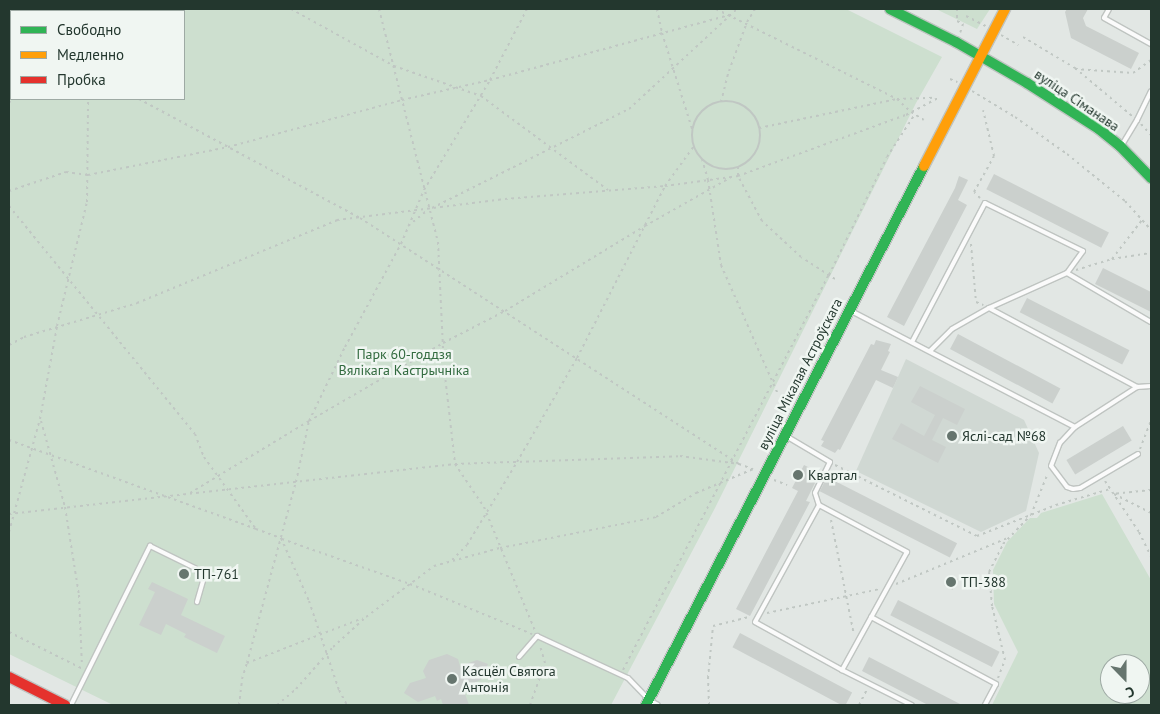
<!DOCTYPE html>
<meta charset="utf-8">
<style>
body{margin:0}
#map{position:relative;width:1160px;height:714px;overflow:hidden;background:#e2e7e4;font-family:"PT Sans",sans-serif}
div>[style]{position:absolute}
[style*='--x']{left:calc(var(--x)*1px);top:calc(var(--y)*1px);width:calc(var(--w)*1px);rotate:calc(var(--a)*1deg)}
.built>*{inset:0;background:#d0d8d3}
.green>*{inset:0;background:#cddfcf}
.building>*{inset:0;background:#cbd0cd;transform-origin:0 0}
.path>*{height:2px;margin-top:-1px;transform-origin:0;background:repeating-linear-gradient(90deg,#c0c7c3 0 2.5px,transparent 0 6.5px)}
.path>.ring{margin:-1px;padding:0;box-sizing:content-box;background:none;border:2px solid #c0c7c3;border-radius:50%}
.roads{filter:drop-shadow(1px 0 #bfc4c1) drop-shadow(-1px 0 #bfc4c1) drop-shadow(0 1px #bfc4c1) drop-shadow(0 -1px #bfc4c1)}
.lane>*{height:4px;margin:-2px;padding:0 2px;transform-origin:2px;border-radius:2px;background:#fbfbfb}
.fast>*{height:10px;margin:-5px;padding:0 5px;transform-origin:5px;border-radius:5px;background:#30b455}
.slow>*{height:10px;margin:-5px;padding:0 5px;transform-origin:5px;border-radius:5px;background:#ff9f0a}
.jam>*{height:10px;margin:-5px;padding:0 5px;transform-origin:5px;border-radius:5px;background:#e5322d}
.dots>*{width:14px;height:14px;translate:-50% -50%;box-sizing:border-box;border:2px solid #f0f6f2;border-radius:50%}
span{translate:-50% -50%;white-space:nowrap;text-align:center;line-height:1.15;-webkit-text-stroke:5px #f0f6f2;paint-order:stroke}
.street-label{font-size:14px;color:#23372e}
.park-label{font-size:14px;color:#316a3e}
.poi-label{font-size:14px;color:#23372e}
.left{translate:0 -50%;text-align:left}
.frame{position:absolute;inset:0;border:10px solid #23372e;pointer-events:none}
.legend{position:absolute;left:10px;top:10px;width:175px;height:90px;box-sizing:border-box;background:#f0f6f2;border:1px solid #9eaaa4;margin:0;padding:6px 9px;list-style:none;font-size:15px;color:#23372e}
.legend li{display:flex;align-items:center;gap:10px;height:25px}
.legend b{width:25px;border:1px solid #9eaaa4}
.north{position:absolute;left:1100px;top:654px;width:50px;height:50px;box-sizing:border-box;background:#f0f6f2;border:1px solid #9eaaa4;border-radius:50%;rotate:158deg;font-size:14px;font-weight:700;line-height:20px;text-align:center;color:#23372e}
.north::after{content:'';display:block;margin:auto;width:18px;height:22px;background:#66756e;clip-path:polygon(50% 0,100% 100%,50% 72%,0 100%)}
</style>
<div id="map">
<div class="built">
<i style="clip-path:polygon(906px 359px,1024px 420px,1039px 453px,1026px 511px,981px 532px,856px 471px)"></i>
</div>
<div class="green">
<i style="clip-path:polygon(evenodd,9px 9px,846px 9px,942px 57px,916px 103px,715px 508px,611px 705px,113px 705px,9px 654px,9px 9px,11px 11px,184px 11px,184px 99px,11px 99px,11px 11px)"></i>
<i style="clip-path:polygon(936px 9px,990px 9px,977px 29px)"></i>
<i style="clip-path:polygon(evenodd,1102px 494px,1151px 580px,1151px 705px,992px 705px,1018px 652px,994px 604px,993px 570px,1007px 542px,1030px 518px,1037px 518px,1041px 513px,1102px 494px,1110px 664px,1140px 664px,1140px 694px,1110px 694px,1110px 664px)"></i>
</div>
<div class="building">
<i style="clip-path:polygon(1067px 9px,1088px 9px,1083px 18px,1086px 26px,1139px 53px,1131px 69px,1071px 38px,1065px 12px)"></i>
<i style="left:994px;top:174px;width:129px;height:17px;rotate:27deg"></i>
<i style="clip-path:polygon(959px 176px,968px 180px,958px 200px,967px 205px,904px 326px,887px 317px,955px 188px)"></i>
<i style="clip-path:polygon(1103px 268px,1151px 292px,1151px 312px,1095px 284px)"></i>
<i style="left:1027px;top:298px;width:115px;height:16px;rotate:27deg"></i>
<i style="left:958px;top:334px;width:116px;height:17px;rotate:28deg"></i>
<i style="clip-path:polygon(876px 340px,891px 344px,888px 351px,890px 352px,881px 370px,898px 377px,893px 388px,876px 380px,840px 450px,838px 449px,835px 453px,821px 446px,824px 441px,821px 440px,871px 344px,874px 345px)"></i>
<i style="clip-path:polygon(920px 386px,965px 409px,957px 425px,943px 418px,932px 440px,946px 447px,938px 463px,892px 439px,901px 423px,924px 436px,935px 415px,911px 402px)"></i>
<i style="left:1123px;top:426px;width:17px;height:66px;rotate:59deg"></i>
<i style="clip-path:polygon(804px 465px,820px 473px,806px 501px,810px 502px,750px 616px,736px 609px,798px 491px,792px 488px)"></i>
<i style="left:827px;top:477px;width:146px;height:16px;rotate:27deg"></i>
<i style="left:181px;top:567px;width:11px;height:10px;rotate:22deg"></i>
<i style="left:950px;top:575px;width:9px;height:12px;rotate:27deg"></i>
<i style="clip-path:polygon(152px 582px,188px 599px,181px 615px,225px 636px,217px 653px,184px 637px,186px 634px,166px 624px,161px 635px,139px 625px,155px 592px,148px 589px)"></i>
<i style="left:898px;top:600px;width:114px;height:17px;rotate:27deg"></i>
<i style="left:740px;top:633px;width:127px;height:16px;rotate:28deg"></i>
<i style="clip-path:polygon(447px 654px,458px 659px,460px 666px,477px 660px,488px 664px,481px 680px,466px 686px,468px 690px,464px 691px,469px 705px,443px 705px,441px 699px,437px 701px,435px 696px,418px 702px,404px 693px,410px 683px,426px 678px,423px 671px,429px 660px)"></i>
<i style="clip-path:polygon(869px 657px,962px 705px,928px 705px,862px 671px)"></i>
</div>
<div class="path">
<i style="--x:291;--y:9;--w:118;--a:29"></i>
<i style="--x:394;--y:66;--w:92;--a:19"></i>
<i style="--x:481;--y:96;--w:158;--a:36.5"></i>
<i style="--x:379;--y:9;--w:240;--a:75.8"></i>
<i style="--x:438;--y:242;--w:125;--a:87.3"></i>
<i style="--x:444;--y:367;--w:98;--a:83.5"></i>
<i style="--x:455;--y:464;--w:52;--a:56"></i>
<i style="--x:484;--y:507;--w:134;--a:67.6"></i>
<i style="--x:657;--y:9;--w:25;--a:78"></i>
<i style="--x:662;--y:33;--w:101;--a:72.6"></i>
<i style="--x:716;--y:9;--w:202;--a:26.4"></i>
<i style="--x:897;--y:99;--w:19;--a:43"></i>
<i style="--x:911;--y:112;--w:15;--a:32"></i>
<i style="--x:957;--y:9;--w:12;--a:90"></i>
<i style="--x:957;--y:21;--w:7;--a:27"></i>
<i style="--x:963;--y:24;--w:9;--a:108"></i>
<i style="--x:1150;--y:9;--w:1;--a:45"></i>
<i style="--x:83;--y:11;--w:3;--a:-45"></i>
<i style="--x:89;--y:11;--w:2;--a:-90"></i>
<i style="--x:966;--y:16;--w:22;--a:27"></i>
<i style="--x:9;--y:27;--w:2;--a:27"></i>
<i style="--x:1001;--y:35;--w:20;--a:30"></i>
<i style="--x:1023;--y:37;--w:61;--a:30.8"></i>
<i style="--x:1075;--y:68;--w:75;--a:40.1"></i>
<i style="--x:1075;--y:69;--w:58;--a:3.9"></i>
<i style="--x:1133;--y:73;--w:22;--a:-36"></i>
<i style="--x:950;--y:79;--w:8;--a:23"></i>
<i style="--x:972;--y:91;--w:50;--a:31.2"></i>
<i style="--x:1015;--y:117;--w:64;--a:35.4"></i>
<i style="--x:1067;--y:154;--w:75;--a:39"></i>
<i style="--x:1125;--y:201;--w:39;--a:48"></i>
<i style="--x:139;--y:99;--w:251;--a:28.3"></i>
<i style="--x:360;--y:218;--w:452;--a:33"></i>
<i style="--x:739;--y:464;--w:15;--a:20"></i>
<i class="ring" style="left:692px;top:101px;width:66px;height:66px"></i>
<i style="--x:721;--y:102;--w:32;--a:-76"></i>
<i style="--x:729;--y:71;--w:52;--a:-69.8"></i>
<i style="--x:747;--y:22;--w:15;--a:-58"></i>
<i style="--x:9;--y:103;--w:5;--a:-53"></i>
<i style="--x:1141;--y:124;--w:15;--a:48"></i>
<i style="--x:759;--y:128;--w:141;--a:-11.9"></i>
<i style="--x:897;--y:99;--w:38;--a:-2"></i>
<i style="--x:702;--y:159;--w:22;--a:74"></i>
<i style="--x:708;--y:180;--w:86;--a:81.3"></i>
<i style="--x:721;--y:265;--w:139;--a:66.2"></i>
<i style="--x:9;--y:191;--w:60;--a:-18.4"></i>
<i style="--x:66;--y:172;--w:22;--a:8"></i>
<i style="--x:88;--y:175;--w:143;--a:-11.3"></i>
<i style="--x:228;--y:147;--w:180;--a:-15.1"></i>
<i style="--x:402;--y:100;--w:90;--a:-12.8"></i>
<i style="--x:490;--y:80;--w:249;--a:-15.2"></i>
<i style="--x:980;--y:198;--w:8;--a:-135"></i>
<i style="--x:974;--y:192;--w:41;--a:-60.9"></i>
<i style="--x:994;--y:156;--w:47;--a:-103.4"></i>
<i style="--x:9;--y:206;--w:294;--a:50.8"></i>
<i style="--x:195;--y:434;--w:25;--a:69"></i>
<i style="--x:204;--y:457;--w:89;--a:54.2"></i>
<i style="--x:256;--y:529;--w:27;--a:20"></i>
<i style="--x:281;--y:538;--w:69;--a:66"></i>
<i style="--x:309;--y:601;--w:94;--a:71.4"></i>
<i style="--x:339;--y:690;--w:17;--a:62"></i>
<i style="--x:432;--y:208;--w:220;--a:-26.7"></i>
<i style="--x:629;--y:109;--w:147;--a:-42.8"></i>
<i style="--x:408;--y:226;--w:26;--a:-39"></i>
<i style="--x:971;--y:244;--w:58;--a:85.1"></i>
<i style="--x:976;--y:302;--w:8;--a:23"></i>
<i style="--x:1112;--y:259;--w:39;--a:-9"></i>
<i style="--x:1076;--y:270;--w:38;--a:-17"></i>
<i style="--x:1112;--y:259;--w:49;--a:-52.4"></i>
<i style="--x:835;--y:279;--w:40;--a:-147.1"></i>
<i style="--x:801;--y:257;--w:53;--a:-137.3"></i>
<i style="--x:762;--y:221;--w:51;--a:-118.1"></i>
<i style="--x:738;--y:176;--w:179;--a:-20"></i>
<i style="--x:906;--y:115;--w:36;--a:-28"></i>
<i style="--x:9;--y:345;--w:17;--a:-28"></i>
<i style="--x:24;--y:337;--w:118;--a:-16.7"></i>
<i style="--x:137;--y:303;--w:217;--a:-22.5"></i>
<i style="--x:337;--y:220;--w:169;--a:-7.1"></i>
<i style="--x:505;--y:199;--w:161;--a:-4.6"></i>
<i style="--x:665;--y:186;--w:74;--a:-7.8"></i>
<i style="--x:738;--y:176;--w:10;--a:-90"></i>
<i style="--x:41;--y:421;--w:89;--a:74.4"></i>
<i style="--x:65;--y:507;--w:89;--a:81"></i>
<i style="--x:79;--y:595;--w:71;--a:87.6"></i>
<i style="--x:9;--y:440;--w:263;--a:19.8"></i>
<i style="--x:1140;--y:449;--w:30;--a:-69"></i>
<i style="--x:835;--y:465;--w:159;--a:26.6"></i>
<i style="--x:977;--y:536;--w:85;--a:-21.4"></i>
<i style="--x:1056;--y:505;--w:56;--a:-16.5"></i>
<i style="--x:774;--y:480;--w:14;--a:21"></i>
<i style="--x:1105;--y:481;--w:61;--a:56.3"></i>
<i style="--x:1139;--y:532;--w:28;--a:64"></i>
<i style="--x:1151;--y:490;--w:37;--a:174"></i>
<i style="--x:1114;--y:494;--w:42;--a:27.2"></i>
<i style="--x:190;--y:493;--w:139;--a:-31.2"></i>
<i style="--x:309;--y:421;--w:155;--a:-30.2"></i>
<i style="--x:443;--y:343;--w:70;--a:-27.3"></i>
<i style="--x:505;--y:311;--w:164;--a:-31.3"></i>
<i style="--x:645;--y:226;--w:98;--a:-29.5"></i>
<i style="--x:9;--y:514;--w:449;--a:-6.4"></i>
<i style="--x:455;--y:464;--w:225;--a:-2"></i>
<i style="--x:680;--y:456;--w:60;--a:7.7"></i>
<i style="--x:831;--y:520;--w:117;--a:78.7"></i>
<i style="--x:9;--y:532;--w:117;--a:-74.7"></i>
<i style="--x:40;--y:419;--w:95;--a:-79.6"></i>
<i style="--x:57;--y:326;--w:128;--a:-76.4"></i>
<i style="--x:87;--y:202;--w:103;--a:-89.4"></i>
<i style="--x:282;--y:539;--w:136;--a:19.4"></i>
<i style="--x:410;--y:584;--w:132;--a:22.3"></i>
<i style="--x:452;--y:560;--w:21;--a:-45"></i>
<i style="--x:467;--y:545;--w:97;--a:-58.9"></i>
<i style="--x:517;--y:462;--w:120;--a:-60"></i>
<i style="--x:577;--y:358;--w:193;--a:-62.9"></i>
<i style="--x:665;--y:186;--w:49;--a:-54.1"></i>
<i style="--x:896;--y:584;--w:123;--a:-22.4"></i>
<i style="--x:767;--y:613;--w:116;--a:-12"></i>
<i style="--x:9;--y:632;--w:83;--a:26.6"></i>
<i style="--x:247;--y:663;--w:188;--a:-74.9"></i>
<i style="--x:296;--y:482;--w:62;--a:-78"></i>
<i style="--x:309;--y:421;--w:82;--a:-64.1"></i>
<i style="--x:345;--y:347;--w:117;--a:-61.5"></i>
<i style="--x:401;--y:244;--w:59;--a:-66.9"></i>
<i style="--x:424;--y:190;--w:128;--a:-59"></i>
<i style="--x:490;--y:80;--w:80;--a:-62.5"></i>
<i style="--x:623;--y:670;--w:445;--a:-62.5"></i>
<i style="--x:829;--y:275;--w:131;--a:-63.8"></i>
<i style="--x:887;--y:157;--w:51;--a:-56.9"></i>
<i style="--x:998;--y:678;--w:19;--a:-69"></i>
<i style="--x:1005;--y:660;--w:56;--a:-103.5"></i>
<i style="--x:992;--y:606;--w:34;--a:-95"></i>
<i style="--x:989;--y:572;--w:31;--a:-63"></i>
<i style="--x:1003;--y:544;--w:40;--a:-46"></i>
<i style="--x:1031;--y:515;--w:45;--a:-68"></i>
<i style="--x:239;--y:705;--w:26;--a:-83"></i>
<i style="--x:242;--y:679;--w:17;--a:-73"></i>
<i style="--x:247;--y:663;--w:124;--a:-21.2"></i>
<i style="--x:277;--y:705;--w:25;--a:-40"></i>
<i style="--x:296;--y:689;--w:56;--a:-48.6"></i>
<i style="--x:333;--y:647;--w:45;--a:-42.3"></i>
<i style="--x:366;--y:617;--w:85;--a:-36.9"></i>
<i style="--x:434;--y:566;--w:68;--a:-15.3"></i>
<i style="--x:500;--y:548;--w:159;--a:-11.2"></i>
<i style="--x:656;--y:517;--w:47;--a:-31"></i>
<i style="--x:696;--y:493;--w:62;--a:-22.8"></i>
<i style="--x:530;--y:705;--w:45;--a:-70.3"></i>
<i style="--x:545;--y:663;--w:19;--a:-106"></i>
<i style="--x:709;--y:705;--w:27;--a:-92"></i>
<i style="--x:708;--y:678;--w:52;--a:-84.5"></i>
<i style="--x:713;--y:626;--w:38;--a:-14"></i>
<i style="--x:859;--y:705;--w:18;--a:-63"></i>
</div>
<div class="roads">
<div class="lane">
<i style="--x:1109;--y:9;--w:10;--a:119"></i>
<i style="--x:1104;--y:18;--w:54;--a:29"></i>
<i style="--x:1122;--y:145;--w:29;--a:-59"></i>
<i style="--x:1137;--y:120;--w:32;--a:-64"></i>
<i style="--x:989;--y:308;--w:85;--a:-24.2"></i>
<i style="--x:1067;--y:273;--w:97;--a:30.3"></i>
<i style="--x:851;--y:311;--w:252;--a:27.4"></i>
<i style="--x:912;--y:342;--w:157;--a:-62.3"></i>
<i style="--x:985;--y:203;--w:109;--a:26.1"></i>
<i style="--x:1083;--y:251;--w:27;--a:126"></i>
<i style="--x:930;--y:351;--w:31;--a:-45"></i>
<i style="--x:952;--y:329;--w:43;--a:-29.6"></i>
<i style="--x:989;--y:308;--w:168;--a:28.1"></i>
<i style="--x:786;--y:436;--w:51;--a:30.6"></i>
<i style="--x:830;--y:462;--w:34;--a:116"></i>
<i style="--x:815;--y:493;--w:13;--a:72"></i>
<i style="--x:1138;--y:454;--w:67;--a:149.6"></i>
<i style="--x:1080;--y:488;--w:7;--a:172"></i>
<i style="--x:1073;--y:489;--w:6;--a:-162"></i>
<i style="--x:1067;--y:487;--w:26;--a:-127"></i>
<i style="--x:1051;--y:466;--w:25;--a:-69"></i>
<i style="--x:1060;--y:443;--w:22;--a:-47"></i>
<i style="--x:1075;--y:427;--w:74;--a:-32.8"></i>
<i style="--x:1137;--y:387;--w:14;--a:-4"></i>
<i style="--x:819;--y:505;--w:100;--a:28.1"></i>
<i style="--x:907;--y:552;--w:135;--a:118.8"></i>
<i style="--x:842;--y:670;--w:99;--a:-151.1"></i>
<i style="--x:755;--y:622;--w:133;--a:-61.3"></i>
<i style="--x:871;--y:617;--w:142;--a:28.2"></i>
<i style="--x:996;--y:684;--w:24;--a:118"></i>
<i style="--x:519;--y:657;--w:28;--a:-49"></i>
<i style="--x:537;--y:636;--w:100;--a:24.8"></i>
<i style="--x:628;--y:678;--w:30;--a:46"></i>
<i style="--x:649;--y:700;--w:10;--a:29"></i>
<i style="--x:842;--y:670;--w:78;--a:26.6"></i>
<i style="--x:71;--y:705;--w:178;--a:-63.6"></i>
<i style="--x:150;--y:546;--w:50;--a:26.1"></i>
<i style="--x:195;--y:568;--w:15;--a:58"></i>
<i style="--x:203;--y:581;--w:22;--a:106"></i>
</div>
<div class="fast">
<i style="--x:890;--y:9;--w:74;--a:26.6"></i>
<i style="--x:956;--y:42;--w:82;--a:30"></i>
<i style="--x:1027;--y:83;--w:85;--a:32.6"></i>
<i style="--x:1099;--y:129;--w:27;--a:39"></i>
<i style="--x:1120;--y:146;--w:45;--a:45.9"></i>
<i style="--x:646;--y:705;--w:606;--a:-62.72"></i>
</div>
<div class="slow">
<i style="--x:924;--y:166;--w:177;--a:-62.7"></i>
</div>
<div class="jam">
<i style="--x:9;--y:677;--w:63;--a:26.6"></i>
</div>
</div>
<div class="dots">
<i style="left:952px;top:436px;background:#66756e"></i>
<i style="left:798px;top:475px;background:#66756e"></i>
<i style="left:184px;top:574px;background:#66756e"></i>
<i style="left:951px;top:582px;background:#66756e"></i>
<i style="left:452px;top:679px;background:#66756e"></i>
</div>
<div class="street-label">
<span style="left:1077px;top:100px;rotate:34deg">вуліца Сіманава</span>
<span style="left:800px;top:374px;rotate:-63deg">вуліца Мікалая Астроўскага</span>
</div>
<div class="park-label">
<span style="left:404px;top:362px">Парк 60-годдзя<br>Вялікага Кастрычніка</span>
</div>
<div class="poi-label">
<span class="left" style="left:962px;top:436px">Яслі-сад №68</span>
<span class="left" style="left:808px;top:475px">Квартал</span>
<span class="left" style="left:194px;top:574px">ТП-761</span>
<span class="left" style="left:961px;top:582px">ТП-388</span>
<span class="left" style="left:462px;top:679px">Касцёл Святога<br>Антонія</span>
</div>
<div class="frame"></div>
<ul class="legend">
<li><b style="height:6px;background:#30b455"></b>Свободно</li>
<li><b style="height:6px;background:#ff9f0a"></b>Медленно</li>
<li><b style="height:6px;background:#e5322d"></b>Пробка</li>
</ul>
<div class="north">С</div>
</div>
